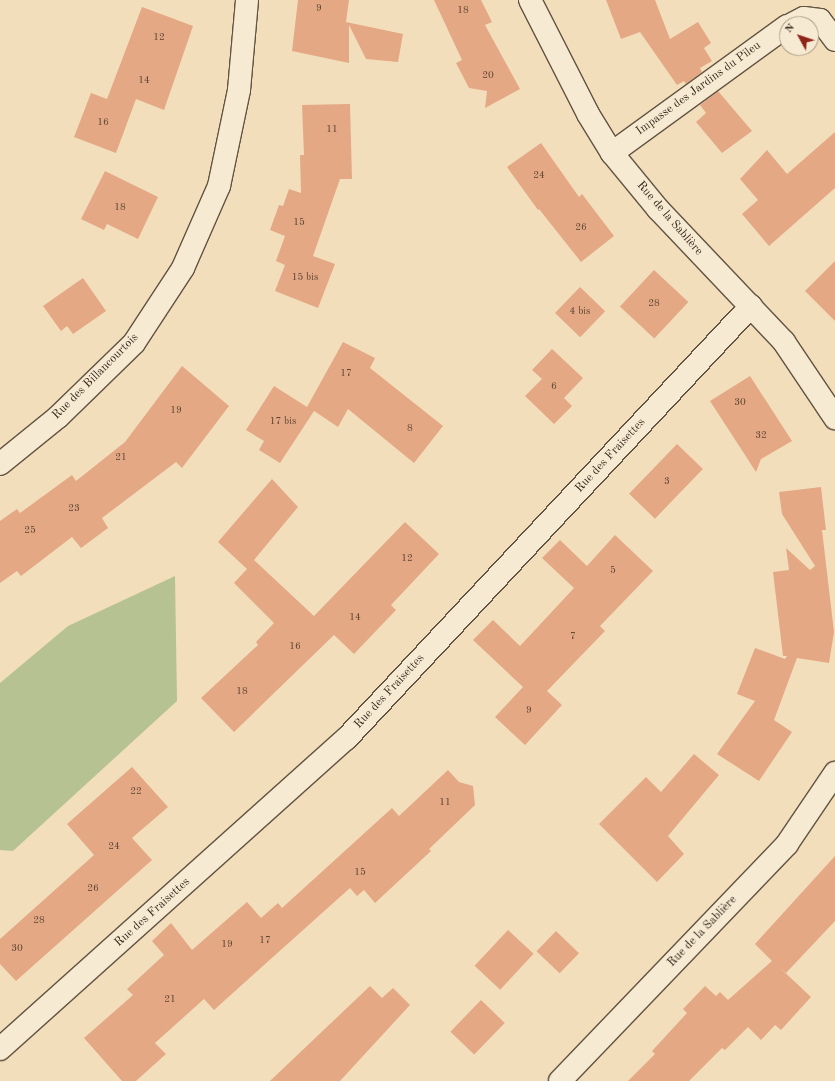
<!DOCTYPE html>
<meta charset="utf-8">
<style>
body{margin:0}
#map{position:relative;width:835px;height:1081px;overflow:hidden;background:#f3debc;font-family:"Old Standard TT",serif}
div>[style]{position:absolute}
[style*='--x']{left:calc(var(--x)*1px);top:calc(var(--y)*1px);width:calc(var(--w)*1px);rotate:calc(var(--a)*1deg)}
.green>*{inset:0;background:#b7c293}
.building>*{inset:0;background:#e4a885;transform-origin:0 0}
.roads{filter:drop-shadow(1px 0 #625442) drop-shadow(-1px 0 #625442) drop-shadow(0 1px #625442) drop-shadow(0 -1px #625442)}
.street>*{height:22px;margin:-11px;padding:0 11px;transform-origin:11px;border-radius:11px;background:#f7ead3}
span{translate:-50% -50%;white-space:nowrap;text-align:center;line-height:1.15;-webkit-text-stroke:3px #f7ead3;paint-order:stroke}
.number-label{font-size:10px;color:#5e4634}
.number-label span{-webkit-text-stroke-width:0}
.street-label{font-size:12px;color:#322619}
.north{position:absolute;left:779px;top:16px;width:40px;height:40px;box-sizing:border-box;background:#f7ead3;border:1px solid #a89c89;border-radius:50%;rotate:310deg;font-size:11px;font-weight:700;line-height:16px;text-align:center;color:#322619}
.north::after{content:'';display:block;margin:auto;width:14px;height:18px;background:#8f2418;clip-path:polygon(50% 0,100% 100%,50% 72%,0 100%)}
</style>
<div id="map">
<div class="green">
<i style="clip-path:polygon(175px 576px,177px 701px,13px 851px,0 850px,0 683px,68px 626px)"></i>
</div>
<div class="building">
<i style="clip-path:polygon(298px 0,349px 0,346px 22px,403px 34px,398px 62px,366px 59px,349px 25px,349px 63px,292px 51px)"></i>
<i style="clip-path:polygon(434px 0,481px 0,492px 22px,485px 25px,520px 89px,485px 108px,487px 91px,469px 88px,456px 63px,462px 60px)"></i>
<i style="clip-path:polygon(606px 0,655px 0,670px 39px,698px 22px,711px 43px,704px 48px,712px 61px,700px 68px,702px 72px,686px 84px,684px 81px,677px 85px,640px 32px,621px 39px)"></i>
<i style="clip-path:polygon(142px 7px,193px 26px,164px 110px,136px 99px,116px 153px,74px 137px,91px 93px,107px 99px)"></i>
<i style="clip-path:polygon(718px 91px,752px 131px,722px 153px,696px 122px,706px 113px,700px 105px)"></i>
<i style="clip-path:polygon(350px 104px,352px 179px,340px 179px,313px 256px,335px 264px,318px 308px,275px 291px,285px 265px,276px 261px,285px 236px,270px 230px,279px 205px,283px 206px,289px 189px,301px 193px,300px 155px,304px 155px,302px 105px)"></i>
<i style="clip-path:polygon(835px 132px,835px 188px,769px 246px,742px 214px,758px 200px,740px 179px,767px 150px,787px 174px)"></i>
<i style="clip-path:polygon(541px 143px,579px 197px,582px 194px,614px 236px,581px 262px,539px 209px,538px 210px,507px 167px)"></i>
<i style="clip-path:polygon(105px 171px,158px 197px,138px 239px,107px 224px,104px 230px,81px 219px)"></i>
<i style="clip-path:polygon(835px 261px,835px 321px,805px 291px)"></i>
<i style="left:654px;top:270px;width:47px;height:50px;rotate:43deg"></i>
<i style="clip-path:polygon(83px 278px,106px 311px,73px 334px,67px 326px,61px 331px,43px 306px)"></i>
<i style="left:580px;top:287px;width:35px;height:36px;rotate:44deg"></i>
<i style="clip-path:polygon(343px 342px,375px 358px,370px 368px,443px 426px,414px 463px,348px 409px,338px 427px,314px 411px,280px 463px,259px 450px,264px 441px,246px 430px,274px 386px,307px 407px)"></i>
<i style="clip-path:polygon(552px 349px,583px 378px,564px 398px,572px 406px,554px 424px,525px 396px,542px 379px,532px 370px)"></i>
<i style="clip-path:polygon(182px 366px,229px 406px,182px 468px,176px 462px,102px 518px,108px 528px,81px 548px,72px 537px,21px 576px,17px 571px,0 583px,0 521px,17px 509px,20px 513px,72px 475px,76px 481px,125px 442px)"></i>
<i style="clip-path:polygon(750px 376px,792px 441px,761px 459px,756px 472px,710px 401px)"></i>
<i style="left:677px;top:444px;width:36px;height:69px;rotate:44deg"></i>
<i style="clip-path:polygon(272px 479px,298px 507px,254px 560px,314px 616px,405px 522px,439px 554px,391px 605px,396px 610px,354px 654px,334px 635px,234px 732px,201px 698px,258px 645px,256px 642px,274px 623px,234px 583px,247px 569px,218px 542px)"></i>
<i style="clip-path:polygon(821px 487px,826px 530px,822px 530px,834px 632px,829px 663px,797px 658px,774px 720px,792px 732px,759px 781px,717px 754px,755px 701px,737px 694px,755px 648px,785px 659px,787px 656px,783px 656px,773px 572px,789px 570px,786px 548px,810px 570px,815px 566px,782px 514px,779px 492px)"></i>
<i style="clip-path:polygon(615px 535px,653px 571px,600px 626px,605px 631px,547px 691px,562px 705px,525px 745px,495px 717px,523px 687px,473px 640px,493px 620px,520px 646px,574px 588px,542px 558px,560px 540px,587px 566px)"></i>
<i style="clip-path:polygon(694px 754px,719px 775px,668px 836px,684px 854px,657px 882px,599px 824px,646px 777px,661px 792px)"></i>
<i style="clip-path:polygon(132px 767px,168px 807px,132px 838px,152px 860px,16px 981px,0 964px,0 939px,94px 855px,67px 824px)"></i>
<i style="clip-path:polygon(448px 770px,459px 782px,473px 786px,475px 805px,429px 849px,431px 851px,375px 903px,364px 890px,357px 896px,350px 888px,214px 1010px,204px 999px,155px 1043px,166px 1054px,136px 1081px,122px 1081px,84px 1038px,133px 995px,127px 989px,164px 955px,152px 941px,171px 923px,192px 950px,247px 902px,261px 918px,278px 903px,282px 908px,392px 808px,399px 816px)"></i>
<i style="clip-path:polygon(835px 856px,835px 921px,786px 973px,778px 966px,811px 997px,781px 1030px,775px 1025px,761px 1040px,748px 1027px,725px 1050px,722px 1048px,689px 1081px,628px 1081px,655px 1054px,652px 1051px,687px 1013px,683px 1009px,705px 986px,716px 996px,720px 992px,728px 1000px,772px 961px,755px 944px)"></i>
<i style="left:508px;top:930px;width:35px;height:49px;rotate:43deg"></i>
<i style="left:556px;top:931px;width:32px;height:28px;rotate:44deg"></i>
<i style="clip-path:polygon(370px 986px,382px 998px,393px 988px,410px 1005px,340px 1081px,270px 1081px)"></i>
<i style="left:481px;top:1000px;width:33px;height:44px;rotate:44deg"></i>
</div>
<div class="roads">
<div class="street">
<i style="--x:530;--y:0;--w:128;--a:63"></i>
<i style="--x:588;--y:114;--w:46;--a:58.4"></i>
<i style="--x:612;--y:153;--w:72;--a:50.6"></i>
<i style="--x:658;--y:209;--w:183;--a:46.5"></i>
<i style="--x:784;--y:342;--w:92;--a:56.1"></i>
<i style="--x:792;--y:24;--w:13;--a:-27"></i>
<i style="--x:804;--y:18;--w:16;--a:7"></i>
<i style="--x:820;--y:20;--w:25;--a:53"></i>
<i style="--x:612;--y:153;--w:216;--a:-36"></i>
<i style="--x:0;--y:464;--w:75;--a:-39"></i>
<i style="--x:58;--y:417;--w:106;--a:-44.2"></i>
<i style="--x:134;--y:343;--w:90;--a:-56.8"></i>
<i style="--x:183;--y:268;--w:90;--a:-66.3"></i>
<i style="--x:219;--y:186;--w:98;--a:-78.2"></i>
<i style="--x:239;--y:90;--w:90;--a:-84.9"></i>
<i style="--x:0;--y:1049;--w:465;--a:-41.9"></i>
<i style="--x:346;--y:739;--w:593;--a:-46.91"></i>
<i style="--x:560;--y:1081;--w:328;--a:-46.2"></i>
<i style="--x:787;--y:844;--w:86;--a:-55.9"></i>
</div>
</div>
<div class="number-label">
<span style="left:319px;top:9px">9</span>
<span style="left:463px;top:11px">18</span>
<span style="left:159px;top:38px">12</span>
<span style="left:488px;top:76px">20</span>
<span style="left:144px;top:81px">14</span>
<span style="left:103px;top:123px">16</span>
<span style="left:332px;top:130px">11</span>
<span style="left:539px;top:176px">24</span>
<span style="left:120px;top:208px">18</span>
<span style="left:299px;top:223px">15</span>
<span style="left:581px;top:228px">26</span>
<span style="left:305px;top:278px">15 bis</span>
<span style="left:654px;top:304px">28</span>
<span style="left:580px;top:312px">4 bis</span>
<span style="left:346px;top:374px">17</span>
<span style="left:554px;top:387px">6</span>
<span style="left:740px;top:403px">30</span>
<span style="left:176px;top:411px">19</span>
<span style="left:283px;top:422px">17 bis</span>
<span style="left:410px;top:429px">8</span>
<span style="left:761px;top:436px">32</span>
<span style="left:121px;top:458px">21</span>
<span style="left:667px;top:482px">3</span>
<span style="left:74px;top:509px">23</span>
<span style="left:30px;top:531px">25</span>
<span style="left:407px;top:559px">12</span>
<span style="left:613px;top:571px">5</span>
<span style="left:355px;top:618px">14</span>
<span style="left:573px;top:637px">7</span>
<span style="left:295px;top:647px">16</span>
<span style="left:242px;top:692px">18</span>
<span style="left:529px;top:711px">9</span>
<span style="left:136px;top:792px">22</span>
<span style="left:445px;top:803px">11</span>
<span style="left:114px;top:847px">24</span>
<span style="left:360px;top:873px">15</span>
<span style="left:93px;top:889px">26</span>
<span style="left:39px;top:921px">28</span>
<span style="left:265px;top:941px">17</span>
<span style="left:227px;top:945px">19</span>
<span style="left:17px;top:949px">30</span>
<span style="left:170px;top:1000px">21</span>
</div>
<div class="street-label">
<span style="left:699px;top:89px;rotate:-36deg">Impasse des Jardins du Pileu</span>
<span style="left:669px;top:219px;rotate:49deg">Rue de la Sablière</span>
<span style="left:96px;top:377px;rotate:-45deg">Rue des Billancourtois</span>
<span style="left:611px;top:456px;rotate:-47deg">Rue des Fraisettes</span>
<span style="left:390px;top:692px;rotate:-47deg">Rue des Fraisettes</span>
<span style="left:153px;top:913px;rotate:-42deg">Rue des Fraisettes</span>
<span style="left:703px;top:932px;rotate:-46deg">Rue de la Sablière</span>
</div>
<div class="north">N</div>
</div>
